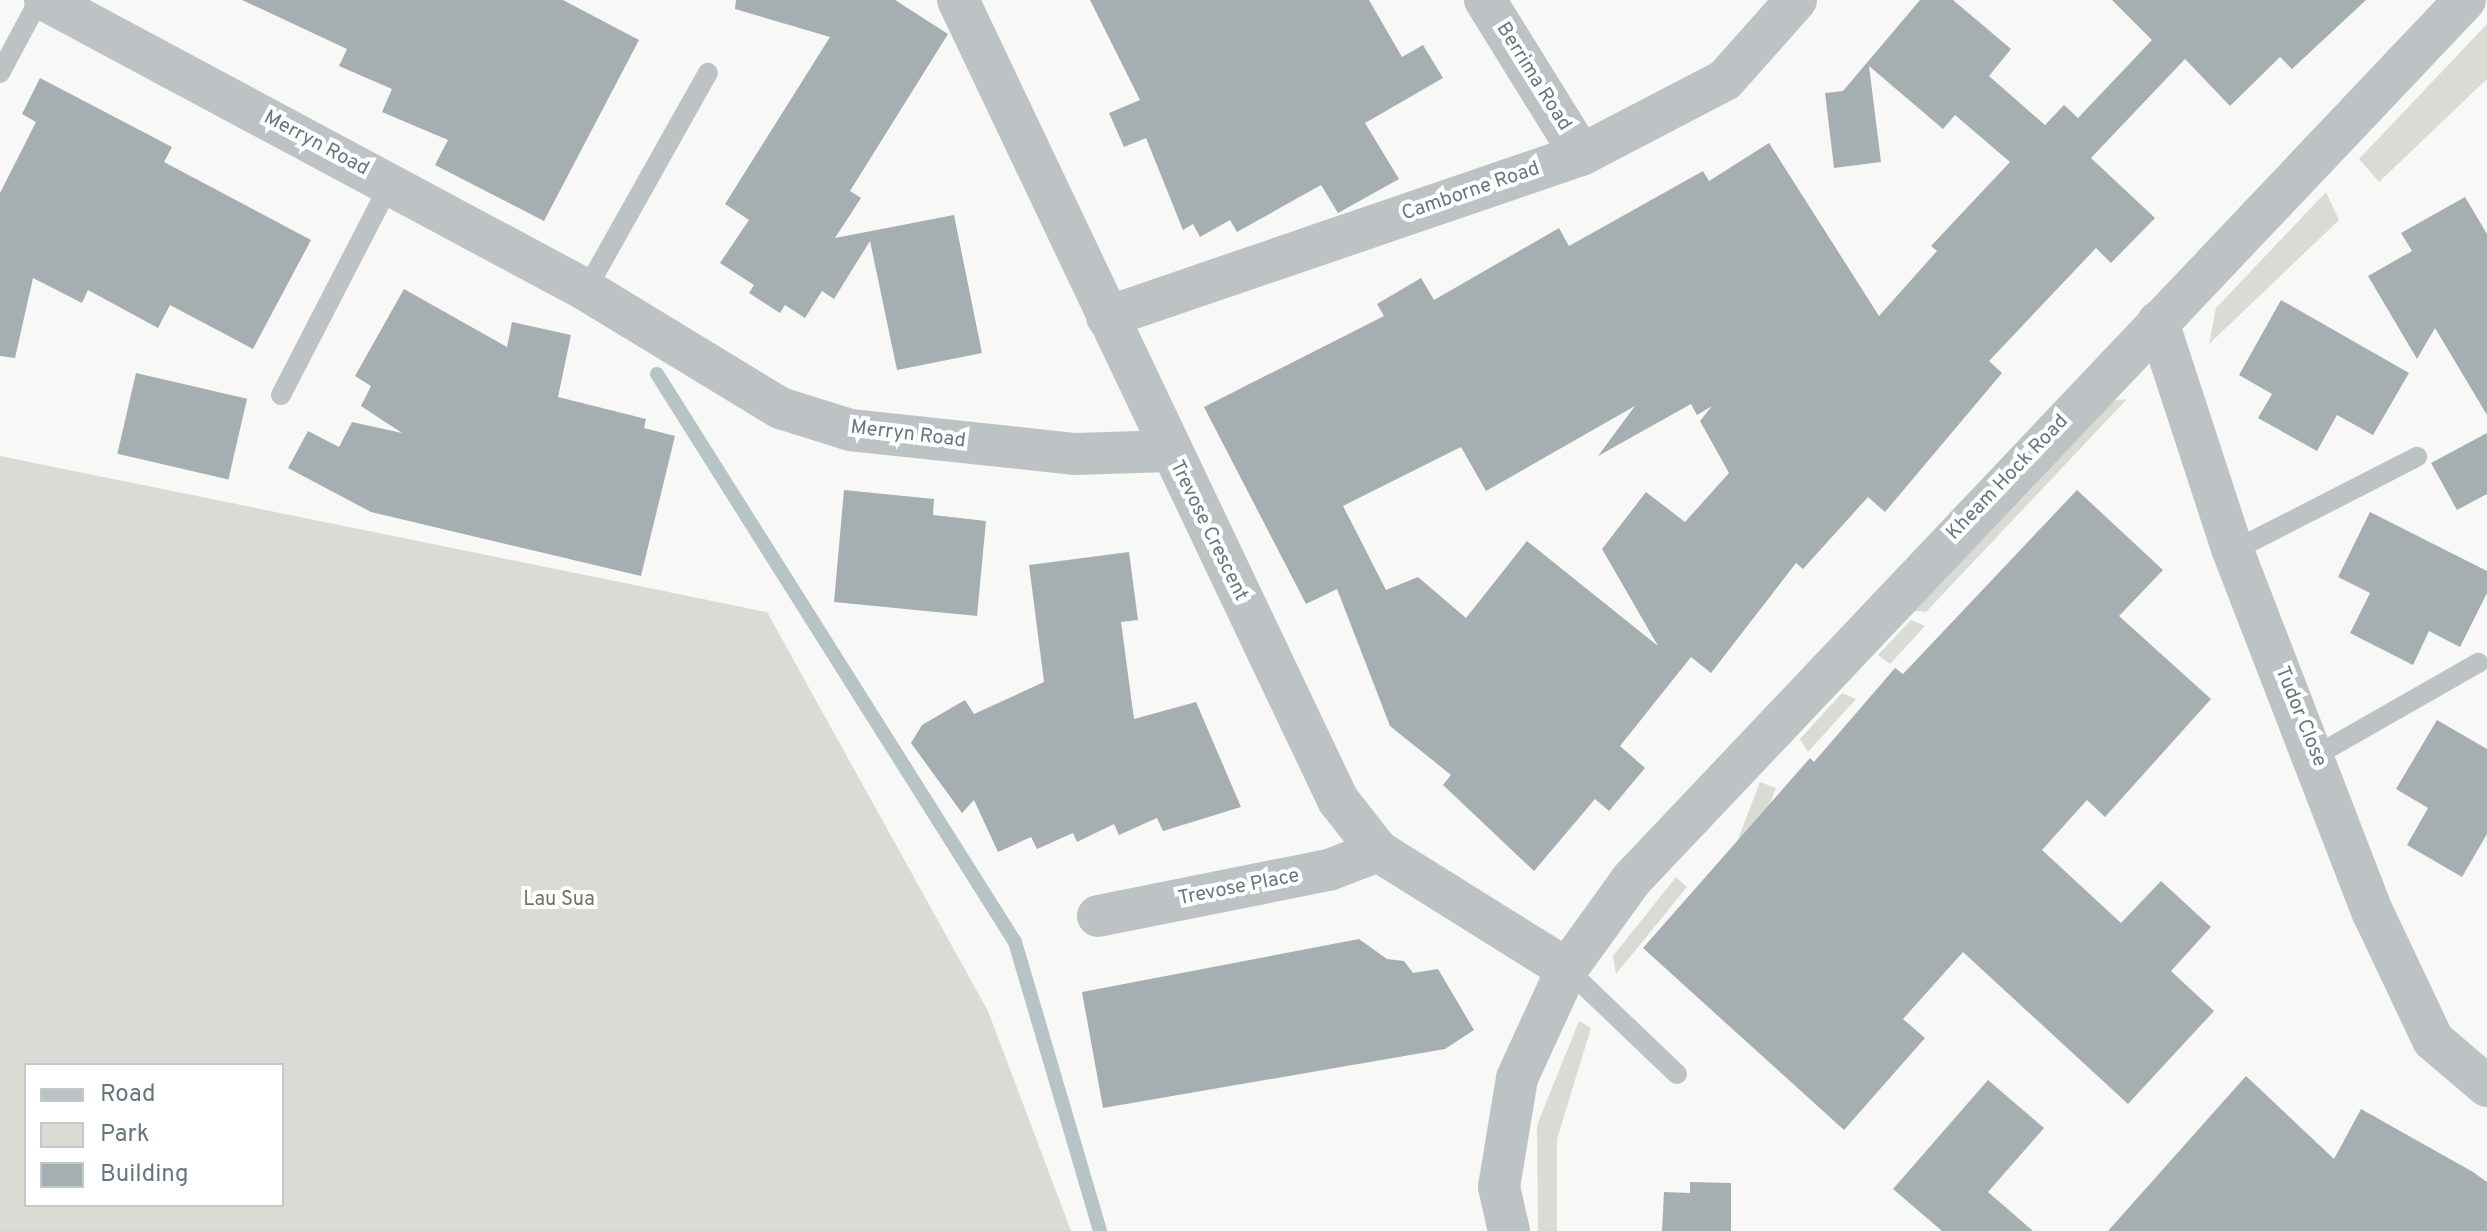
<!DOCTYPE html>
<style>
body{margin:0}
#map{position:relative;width:2487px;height:1231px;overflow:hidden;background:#f8f8f6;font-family:Overpass,sans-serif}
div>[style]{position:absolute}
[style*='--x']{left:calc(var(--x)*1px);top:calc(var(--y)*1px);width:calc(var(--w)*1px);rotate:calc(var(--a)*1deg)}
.green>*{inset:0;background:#d9dcd5;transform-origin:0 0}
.stream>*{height:14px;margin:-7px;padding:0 7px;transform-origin:7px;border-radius:7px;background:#b6c4c6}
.building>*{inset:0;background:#a5afb2;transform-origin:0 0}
.lane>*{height:20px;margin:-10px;padding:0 10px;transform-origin:10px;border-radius:10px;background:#bdc3c5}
.street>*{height:42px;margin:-21px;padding:0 21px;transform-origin:21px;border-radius:21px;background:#bdc3c5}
span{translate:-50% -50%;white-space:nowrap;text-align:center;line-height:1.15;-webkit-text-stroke:8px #fff;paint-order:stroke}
.street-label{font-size:20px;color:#66787e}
.park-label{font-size:20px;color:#6a7664}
.legend{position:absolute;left:24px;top:1063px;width:260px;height:144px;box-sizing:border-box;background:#fff;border:2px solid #c2c9cb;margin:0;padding:10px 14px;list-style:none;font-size:24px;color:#66787e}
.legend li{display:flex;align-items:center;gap:16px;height:40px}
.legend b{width:40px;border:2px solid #c2c9cb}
</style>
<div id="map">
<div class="green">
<i style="clip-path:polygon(2487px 24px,2487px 79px,2379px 182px,2359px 159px)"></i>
<i style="clip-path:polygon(2326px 192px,2339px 220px,2209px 344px,2216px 308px)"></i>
<i style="clip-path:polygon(2127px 399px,1926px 612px,1910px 610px,2110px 401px)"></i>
<i style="clip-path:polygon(evenodd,0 456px,767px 612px,988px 1011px,1071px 1231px,0 1231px,0 456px,26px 1065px,282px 1065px,282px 1205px,26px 1205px,26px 1065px)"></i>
<i style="clip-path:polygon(1911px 620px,1925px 626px,1890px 664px,1878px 655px)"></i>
<i style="clip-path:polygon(1842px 693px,1856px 699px,1808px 752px,1800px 739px)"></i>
<i style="left:1760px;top:782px;width:17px;height:94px;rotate:21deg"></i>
<i style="clip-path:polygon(1676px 877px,1687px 887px,1616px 974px,1613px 956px)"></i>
<i style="clip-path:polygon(1579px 1021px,1591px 1028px,1557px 1139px,1557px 1231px,1538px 1231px,1537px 1125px)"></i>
</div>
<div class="stream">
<i style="--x:657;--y:374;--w:671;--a:57.78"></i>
<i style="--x:1015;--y:942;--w:301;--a:73.6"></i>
</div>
<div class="building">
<i style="clip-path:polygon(242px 0,563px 0,639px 40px,544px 221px,435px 165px,448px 140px,382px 112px,392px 89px,339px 66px,347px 49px)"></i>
<i style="clip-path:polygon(736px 0,895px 0,948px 34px,850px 191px,861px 198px,835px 238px,954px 215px,982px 353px,897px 370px,870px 241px,834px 299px,822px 291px,805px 318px,785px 305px,780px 313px,749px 293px,754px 285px,720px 263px,749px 220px,725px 204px,830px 37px,735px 9px)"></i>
<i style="clip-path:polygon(1090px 0,1369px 0,1402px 57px,1423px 45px,1443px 78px,1365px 123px,1399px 179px,1338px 213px,1321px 185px,1237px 232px,1230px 220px,1200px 237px,1193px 224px,1183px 230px,1146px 138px,1124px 147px,1109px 113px,1140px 100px)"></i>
<i style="clip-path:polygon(evenodd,1920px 0,1953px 0,2011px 49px,1989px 76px,2045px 125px,2064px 105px,2078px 118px,2152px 40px,2112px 0,2366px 0,2292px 69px,2280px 57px,2230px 106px,2185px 59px,2091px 158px,2155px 218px,2111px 263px,2096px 248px,1989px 361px,2002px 373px,1885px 512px,1868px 497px,1803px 569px,1796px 563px,1711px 673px,1691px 657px,1620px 746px,1645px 768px,1609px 811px,1595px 799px,1534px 871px,1443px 785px,1451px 775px,1390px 726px,1337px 589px,1306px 604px,1204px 407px,1384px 316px,1377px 304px,1421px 278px,1434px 300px,1559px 228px,1569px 246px,1703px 171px,1709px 181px,1769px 143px,1879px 316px,1937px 251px,1931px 246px,2010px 162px,1955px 115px,1943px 129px,1869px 66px,1881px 162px,1834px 168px,1825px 93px,1843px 91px,1920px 0,1691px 404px,1697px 415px,1712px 406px,1700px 421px,1729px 473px,1685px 522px,1646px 492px,1602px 549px,1658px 646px,1527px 541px,1466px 618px,1418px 577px,1386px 590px,1343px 506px,1461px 447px,1486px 491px,1635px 406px,1598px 456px,1691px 404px)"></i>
<i style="clip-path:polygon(40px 78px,172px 147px,164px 162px,311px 240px,253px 349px,170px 305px,158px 328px,88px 290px,82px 303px,33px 278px,15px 358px,0 356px,0 193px,36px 122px,22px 114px)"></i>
<i style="clip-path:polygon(2465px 197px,2487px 234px,2487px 415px,2435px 328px,2417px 359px,2368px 276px,2412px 251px,2401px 233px)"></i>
<i style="clip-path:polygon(404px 289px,507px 347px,512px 322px,571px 335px,558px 397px,646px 419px,644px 428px,675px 436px,641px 576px,371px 512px,288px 468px,308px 431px,339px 447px,352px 422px,402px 433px,361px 406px,371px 386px,355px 376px)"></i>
<i style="clip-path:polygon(2281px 300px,2409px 373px,2373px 435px,2337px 415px,2317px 451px,2258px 418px,2272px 394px,2239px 375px)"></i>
<i style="left:136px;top:373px;width:114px;height:83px;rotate:13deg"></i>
<i style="clip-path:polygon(2487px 433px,2487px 494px,2457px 510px,2431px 463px)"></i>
<i style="clip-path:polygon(844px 490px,934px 499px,933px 515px,986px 521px,977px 616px,834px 602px)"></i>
<i style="clip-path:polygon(2077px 490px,2163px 570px,2119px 616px,2211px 699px,2105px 817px,2087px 800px,2042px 850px,2121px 923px,2161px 881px,2211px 927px,2171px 971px,2214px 1011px,2128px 1104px,1963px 952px,1903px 1019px,1925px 1038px,1844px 1130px,1643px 948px,1810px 758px,1814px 762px,1895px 668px,1903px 674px)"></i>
<i style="clip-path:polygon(2370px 512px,2487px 571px,2487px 593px,2460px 647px,2429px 631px,2413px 665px,2350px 633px,2370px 593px,2338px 577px)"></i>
<i style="clip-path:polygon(1129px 552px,1138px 620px,1121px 622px,1134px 719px,1196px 702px,1241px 807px,1163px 831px,1157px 818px,1119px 835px,1114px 824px,1077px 842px,1073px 833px,1037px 849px,1031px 837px,998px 852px,974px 800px,962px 813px,911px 743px,922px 725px,965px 700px,974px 714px,1044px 682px,1029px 565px)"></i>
<i style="clip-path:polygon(2437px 720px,2487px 749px,2487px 834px,2462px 877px,2407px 845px,2428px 808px,2396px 789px)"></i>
<i style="clip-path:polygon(1359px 939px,1387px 959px,1404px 961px,1413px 973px,1438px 969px,1474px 1030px,1445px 1049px,1103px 1108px,1082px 992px)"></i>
<i style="clip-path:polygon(2246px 1076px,2334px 1159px,2361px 1109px,2473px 1172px,2487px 1182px,2487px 1231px,2108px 1231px)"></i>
<i style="clip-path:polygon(1988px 1080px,2044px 1128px,1988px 1192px,2033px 1231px,1942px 1231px,1893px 1189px)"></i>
<i style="clip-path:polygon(1690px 1182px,1731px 1183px,1731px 1231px,1662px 1231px,1664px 1192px,1690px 1193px)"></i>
</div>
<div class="lane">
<i style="--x:0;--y:73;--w:83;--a:-61.9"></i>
<i style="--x:586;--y:290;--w:249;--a:-60.7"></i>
<i style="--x:281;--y:395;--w:237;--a:-62.7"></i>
<i style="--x:2233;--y:551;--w:207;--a:-27.1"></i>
<i style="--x:2315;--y:756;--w:188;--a:-29.7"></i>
<i style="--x:1567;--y:969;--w:152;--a:43.7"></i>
</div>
<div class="street">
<i style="--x:45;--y:0;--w:614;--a:28.19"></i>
<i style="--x:586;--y:290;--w:227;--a:31.3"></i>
<i style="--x:780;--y:408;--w:73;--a:17.4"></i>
<i style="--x:850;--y:430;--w:227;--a:6.1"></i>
<i style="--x:1076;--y:454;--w:93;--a:-1.8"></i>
<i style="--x:958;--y:0;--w:886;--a:64.59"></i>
<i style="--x:1338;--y:800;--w:65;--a:51.9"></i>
<i style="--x:1378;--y:851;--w:223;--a:32"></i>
<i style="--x:1485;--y:0;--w:182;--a:58.2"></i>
<i style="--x:1107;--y:317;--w:501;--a:-18.87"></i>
<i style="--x:1581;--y:155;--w:162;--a:-27.5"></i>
<i style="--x:1725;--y:80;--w:107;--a:-48.4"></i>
<i style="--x:2158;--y:322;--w:241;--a:71.9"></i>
<i style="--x:2233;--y:551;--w:388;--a:68.9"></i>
<i style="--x:2373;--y:913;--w:140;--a:64.7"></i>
<i style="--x:2433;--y:1040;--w:71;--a:40.4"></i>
<i style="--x:1098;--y:916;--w:236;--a:-11.3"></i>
<i style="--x:1329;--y:870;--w:53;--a:-21.2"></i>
<i style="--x:1509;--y:1231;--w:45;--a:-102.8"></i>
<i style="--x:1499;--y:1187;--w:110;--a:-80.6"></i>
<i style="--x:1517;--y:1078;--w:120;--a:-65.4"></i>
<i style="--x:1567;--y:969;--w:111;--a:-54.2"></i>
<i style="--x:1632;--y:879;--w:1211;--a:-46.54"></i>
</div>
<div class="street-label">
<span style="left:1533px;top:77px;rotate:58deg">Berrima Road</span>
<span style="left:316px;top:144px;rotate:28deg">Merryn Road</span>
<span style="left:1471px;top:192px;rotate:-19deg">Camborne Road</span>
<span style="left:908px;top:435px;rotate:7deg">Merryn Road</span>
<span style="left:2008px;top:478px;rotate:-46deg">Kheam Hock Road</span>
<span style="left:1208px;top:531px;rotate:64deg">Trevose Crescent</span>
<span style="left:2300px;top:717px;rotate:68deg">Tudor Close</span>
<span style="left:1239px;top:888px;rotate:-11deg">Trevose Place</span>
</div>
<div class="park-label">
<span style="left:559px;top:900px">Lau Sua</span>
</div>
<ul class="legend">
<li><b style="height:10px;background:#bdc3c5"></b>Road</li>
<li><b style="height:22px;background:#d9dcd5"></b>Park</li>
<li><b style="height:22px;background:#a5afb2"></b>Building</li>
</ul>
</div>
